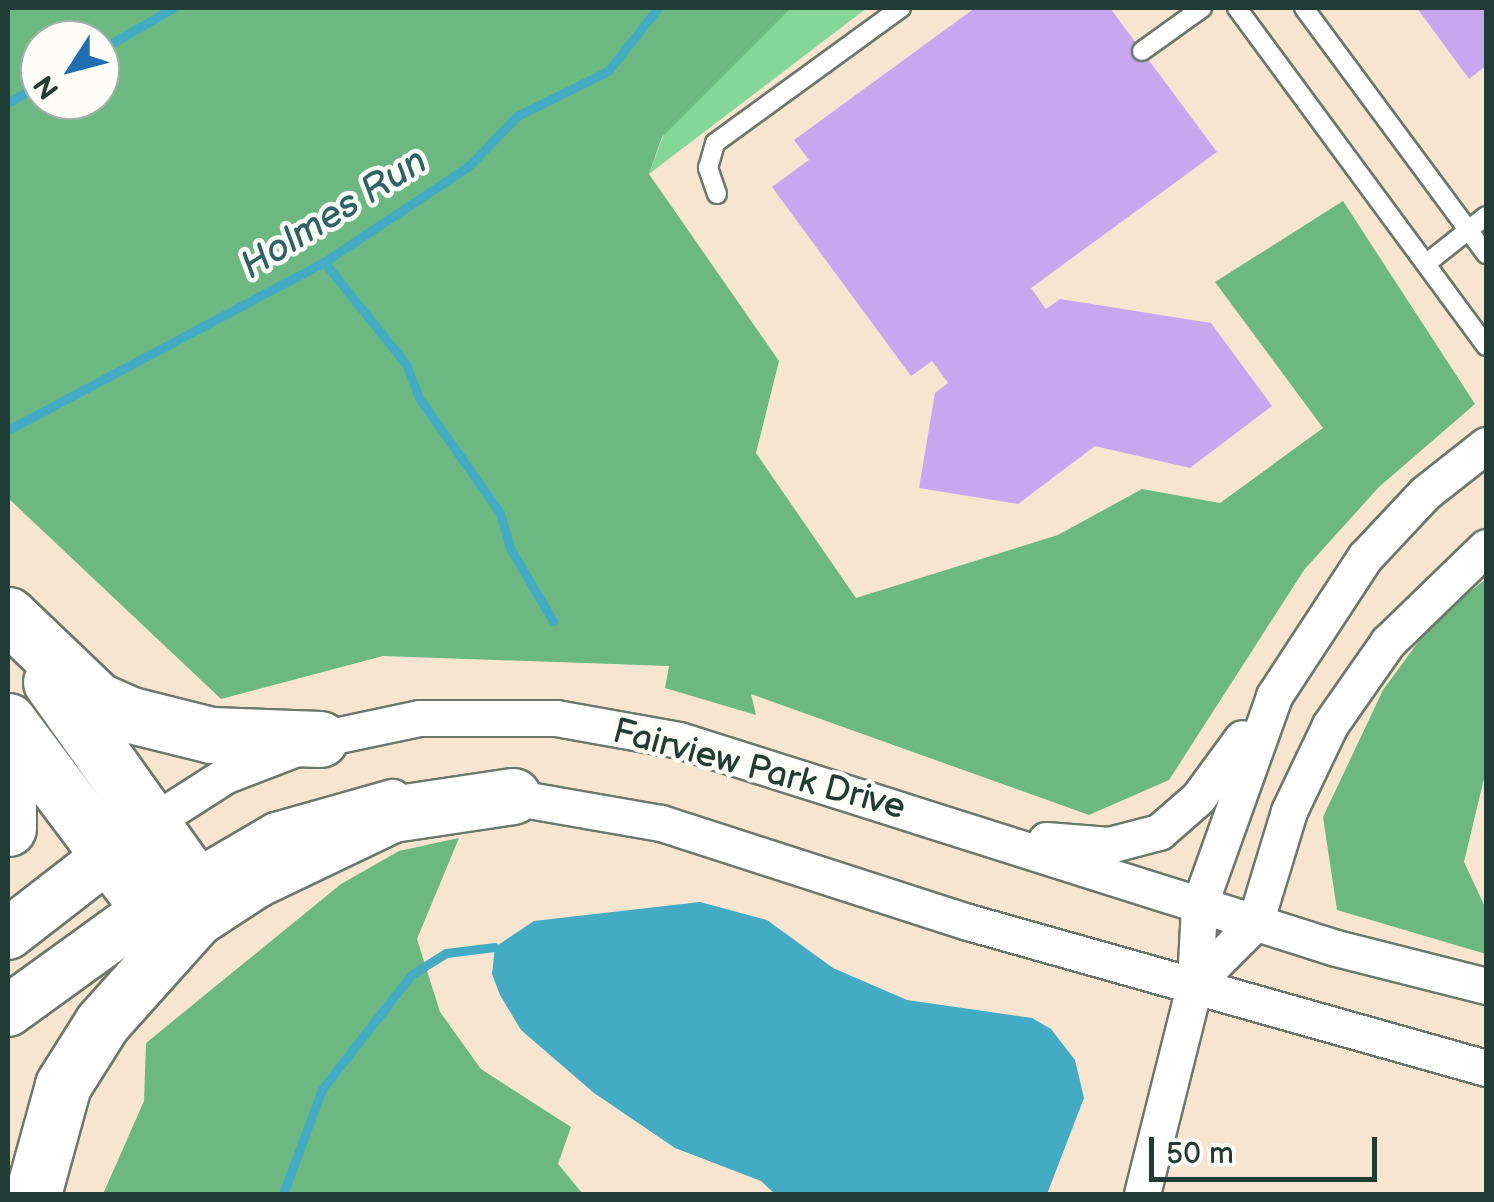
<!DOCTYPE html>
<style>
body{margin:0}
#map{position:relative;width:1494px;height:1202px;overflow:hidden;background:#f7e5d0;font-family:"Balsamiq Sans",sans-serif}
div>[style]{position:absolute}
[style*='--x']{left:calc(var(--x)*1px);top:calc(var(--y)*1px);width:calc(var(--w)*1px);rotate:calc(var(--a)*1deg)}
.green>*{inset:0;background:#84d799}
.forest>*{inset:0;background:#6bb881}
.water>*{inset:0;background:#43abc3}
.stream>*{height:9px;margin:-4.5px;padding:0 4.5px;transform-origin:4.5px;border-radius:4.5px;background:#43abc3}
.building>*{inset:0;background:#c9a6f0}
.roads{filter:drop-shadow(2px 0 #6b786b) drop-shadow(-2px 0 #6b786b) drop-shadow(0 2px #6b786b) drop-shadow(0 -2px #6b786b)}
.lane>*{height:18px;margin:-9px;padding:0 9px;transform-origin:9px;border-radius:9px;background:#fff}
.street>*{height:35px;margin:-17.5px;padding:0 17.5px;transform-origin:17.5px;border-radius:17.5px;background:#fff}
.secondary>*{height:50px;margin:-25px;padding:0 25px;transform-origin:25px;border-radius:25px;background:#fff}
.highway>*{height:55px;margin:-27.5px;padding:0 27.5px;transform-origin:27.5px;border-radius:27.5px;background:#fff}
span{translate:-50% -50%;white-space:nowrap;text-align:center;line-height:1.15;-webkit-text-stroke:9px #fdfcf7;paint-order:stroke}
.street-label{font-size:35px;color:#1f3d34}
.water-label{font-size:38px;color:#2c6466;font-style:italic}
.frame{position:absolute;inset:0;border:10px solid #1f3d34;pointer-events:none}
.north{position:absolute;left:20px;top:20px;width:100px;height:100px;box-sizing:border-box;background:#fdfcf7;border:2px solid #a4b0a9;border-radius:50%;rotate:234deg;font-size:28px;font-weight:700;line-height:40px;text-align:center;color:#1f3d34}
.north::after{content:'';display:block;margin:auto;width:35px;height:45px;background:#1f6fb2;clip-path:polygon(50% 0,100% 100%,50% 72%,0 100%)}
.scale{position:absolute;left:1149px;top:1137px;width:228px;height:45px;box-sizing:border-box;border:5px solid #1f3d34;border-top:0;padding-left:12px;font-size:30px;line-height:35px;white-space:nowrap;color:#1f3d34;-webkit-text-stroke:8px #fdfcf7;paint-order:stroke}
</style>
<div id="map">
<div class="green">
<i style="clip-path:polygon(711px 8px,867px 8px,649px 174px)"></i>
</div>
<div class="forest">
<i style="clip-path:polygon(evenodd,8px 8px,791px 8px,662px 137px,649px 174px,779px 361px,756px 453px,856px 598px,1058px 535px,1142px 489px,1220px 503px,1323px 428px,1215px 282px,1343px 201px,1475px 404px,1379px 487px,1304px 570px,1169px 780px,1089px 815px,751px 694px,756px 715px,665px 688px,669px 666px,383px 656px,221px 699px,8px 498px,8px 8px,40px 40px,100px 40px,100px 100px,40px 100px,40px 40px)"></i>
<i style="clip-path:polygon(1486px 579px,1486px 770px,1464px 862px,1486px 909px,1486px 954px,1337px 910px,1323px 817px,1383px 690px,1435px 619px)"></i>
<i style="clip-path:polygon(459px 838px,417px 939px,440px 1012px,481px 1069px,571px 1127px,558px 1164px,583px 1194px,103px 1194px,144px 1101px,146px 1043px,341px 884px,399px 851px)"></i>
</div>
<div class="water">
<i style="clip-path:polygon(700px 902px,767px 920px,833px 968px,907px 1000px,1032px 1018px,1051px 1029px,1075px 1060px,1084px 1098px,1047px 1194px,775px 1194px,761px 1181px,675px 1148px,594px 1093px,521px 1030px,500px 995px,492px 974px,495px 947px,534px 921px)"></i>
</div>
<div class="stream">
<i style="--x:100;--y:50;--w:84;--a:-29.9"></i>
<i style="--x:8;--y:103;--w:37;--a:-31"></i>
<i style="--x:324;--y:262;--w:131;--a:51.2"></i>
<i style="--x:406;--y:364;--w:36;--a:69"></i>
<i style="--x:419;--y:398;--w:141;--a:54.8"></i>
<i style="--x:500;--y:513;--w:36;--a:74"></i>
<i style="--x:510;--y:548;--w:85;--a:59.5"></i>
<i style="--x:8;--y:430;--w:358;--a:-28"></i>
<i style="--x:324;--y:262;--w:175;--a:-33.6"></i>
<i style="--x:470;--y:165;--w:68;--a:-46.2"></i>
<i style="--x:517;--y:116;--w:102;--a:-26.3"></i>
<i style="--x:608;--y:71;--w:80;--a:-51.6"></i>
<i style="--x:283;--y:1194;--w:112;--a:-69.6"></i>
<i style="--x:322;--y:1089;--w:145;--a:-52"></i>
<i style="--x:411;--y:975;--w:41;--a:-32.2"></i>
<i style="--x:446;--y:953;--w:49;--a:-7"></i>
</div>
<div class="building">
<i style="clip-path:polygon(975px 8px,1110px 8px,1217px 152px,1031px 288px,1046px 309px,1060px 299px,1211px 323px,1272px 406px,1190px 468px,1095px 446px,1018px 504px,919px 488px,935px 393px,948px 383px,932px 361px,911px 376px,772px 187px,809px 160px,794px 140px)"></i>
<i style="clip-path:polygon(1417px 8px,1486px 8px,1486px 66px,1469px 79px)"></i>
</div>
<div class="roads">
<div class="lane">
<i style="--x:1237;--y:8;--w:420;--a:53.6"></i>
<i style="--x:1304;--y:8;--w:306;--a:53.5"></i>
<i style="--x:1142;--y:51;--w:74;--a:-35.6"></i>
<i style="--x:717;--y:194;--w:28;--a:-109"></i>
<i style="--x:708;--y:168;--w:26;--a:-74"></i>
<i style="--x:715;--y:143;--w:230;--a:-36"></i>
<i style="--x:1427;--y:263;--w:75;--a:-38.5"></i>
</div>
<div class="street">
<i style="--x:494;--y:794;--w:169;--a:9.9"></i>
<i style="--x:661;--y:823;--w:323;--a:17.9"></i>
<i style="--x:968;--y:922;--w:538;--a:15.74"></i>
<i style="--x:154;--y:821;--w:83;--a:-32.7"></i>
<i style="--x:224;--y:776;--w:103;--a:-21.1"></i>
<i style="--x:320;--y:739;--w:102;--a:-11.9"></i>
<i style="--x:420;--y:718;--w:136;--a:0"></i>
<i style="--x:556;--y:718;--w:125;--a:10.1"></i>
<i style="--x:679;--y:740;--w:689;--a:17.57"></i>
<i style="--x:1336;--y:948;--w:155;--a:14.2"></i>
<i style="--x:1046;--y:840;--w:63;--a:4.5"></i>
<i style="--x:1109;--y:845;--w:52;--a:-14.6"></i>
<i style="--x:1159;--y:832;--w:52;--a:-41.1"></i>
<i style="--x:1198;--y:798;--w:74;--a:-53.7"></i>
<i style="--x:191;--y:879;--w:97;--a:-30.3"></i>
<i style="--x:275;--y:830;--w:122;--a:-15.8"></i>
<i style="--x:1195;--y:983;--w:85;--a:-45"></i>
<i style="--x:1255;--y:923;--w:117;--a:-73.1"></i>
<i style="--x:1289;--y:811;--w:95;--a:-64.5"></i>
<i style="--x:1330;--y:725;--w:101;--a:-55.1"></i>
<i style="--x:1388;--y:642;--w:136;--a:-44.1"></i>
<i style="--x:1142;--y:1194;--w:218;--a:-75.9"></i>
<i style="--x:1195;--y:983;--w:77;--a:-87"></i>
<i style="--x:1199;--y:906;--w:223;--a:-70.3"></i>
<i style="--x:1274;--y:696;--w:166;--a:-56.8"></i>
<i style="--x:1365;--y:557;--w:88;--a:-46.8"></i>
<i style="--x:1425;--y:493;--w:78;--a:-38.2"></i>
</div>
<div class="secondary">
<i style="--x:8;--y:934;--w:170;--a:-37.8"></i>
<i style="--x:8;--y:1011;--w:215;--a:-35.9"></i>
</div>
<div class="highway">
<i style="--x:8;--y:615;--w:123;--a:43.7"></i>
<i style="--x:97;--y:700;--w:37;--a:24"></i>
<i style="--x:131;--y:715;--w:82;--a:14"></i>
<i style="--x:211;--y:735;--w:109;--a:2.1"></i>
<i style="--x:51;--y:682;--w:242;--a:54.6"></i>
<i style="--x:8;--y:721;--w:235;--a:53.1"></i>
<i style="--x:8;--y:781;--w:47;--a:90"></i>
<i style="--x:33;--y:1194;--w:113;--a:-74.6"></i>
<i style="--x:63;--y:1085;--w:73;--a:-57.8"></i>
<i style="--x:102;--y:1023;--w:141;--a:-48.2"></i>
<i style="--x:196;--y:918;--w:69;--a:-33.2"></i>
<i style="--x:254;--y:880;--w:153;--a:-25.6"></i>
<i style="--x:392;--y:814;--w:122;--a:-8.5"></i>
</div>
</div>
<div class="street-label">
<span style="left:759px;top:770px;rotate:15deg">Fairview Park Drive</span>
</div>
<div class="water-label">
<span style="left:334px;top:214px;rotate:-32deg">Holmes Run</span>
</div>
<div class="frame"></div>
<div class="north">N</div>
<div class="scale">50 m</div>
</div>
